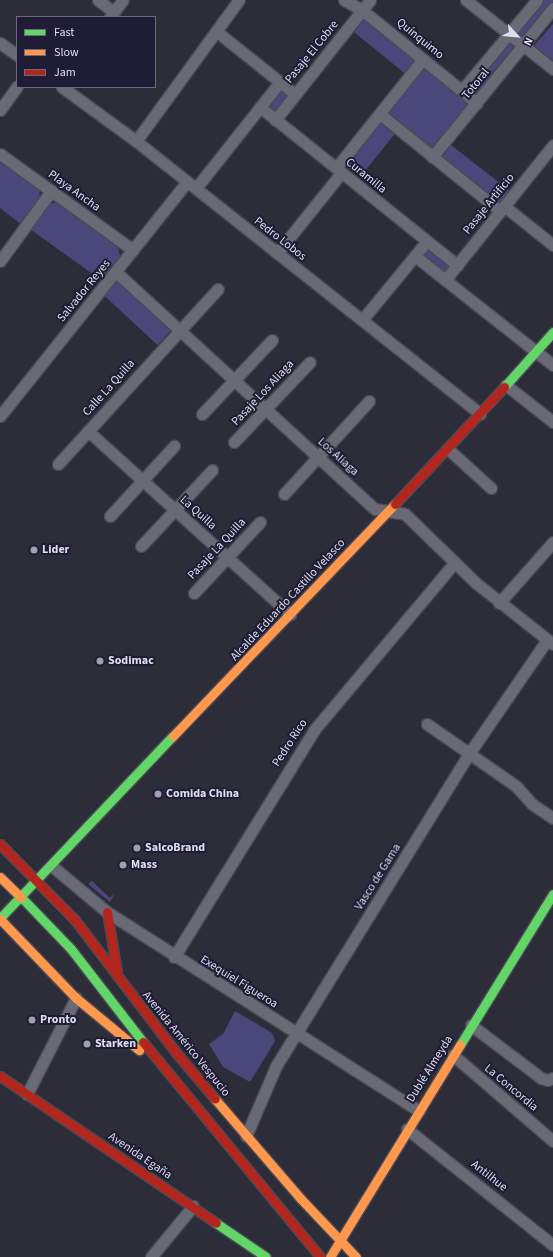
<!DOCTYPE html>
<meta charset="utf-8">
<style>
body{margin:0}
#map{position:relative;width:553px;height:1257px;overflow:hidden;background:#2d2d3a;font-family:"Source Sans 3",sans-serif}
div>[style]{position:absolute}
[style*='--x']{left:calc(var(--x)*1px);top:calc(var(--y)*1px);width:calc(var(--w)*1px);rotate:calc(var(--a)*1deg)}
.green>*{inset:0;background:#4a477b;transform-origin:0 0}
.roads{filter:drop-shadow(1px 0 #4a4a56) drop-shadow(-1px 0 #4a4a56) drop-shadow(0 1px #4a4a56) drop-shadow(0 -1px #4a4a56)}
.street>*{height:11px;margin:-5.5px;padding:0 5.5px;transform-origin:5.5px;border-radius:5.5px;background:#6a6a77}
.fast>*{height:9px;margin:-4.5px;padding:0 4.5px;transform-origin:4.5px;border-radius:4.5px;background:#63d668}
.slow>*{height:9px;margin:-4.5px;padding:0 4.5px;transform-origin:4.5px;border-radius:4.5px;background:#ff974d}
.jam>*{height:9px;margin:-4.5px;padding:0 4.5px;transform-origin:4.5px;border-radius:4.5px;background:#b3261e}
.dots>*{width:11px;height:11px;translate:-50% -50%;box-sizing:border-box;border:2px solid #1f1d35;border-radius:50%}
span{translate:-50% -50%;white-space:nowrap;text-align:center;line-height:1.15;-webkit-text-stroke:4px #1f1d35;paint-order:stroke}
.street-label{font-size:12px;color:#dedeef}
.poi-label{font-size:12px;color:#dedeef;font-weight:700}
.left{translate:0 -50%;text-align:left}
.legend{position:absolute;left:16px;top:16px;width:140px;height:72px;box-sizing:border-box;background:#1f1d35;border:1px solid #6b6a7f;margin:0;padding:5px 7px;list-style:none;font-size:12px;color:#dedeef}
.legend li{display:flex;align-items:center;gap:8px;height:20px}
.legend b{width:20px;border:1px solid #6b6a7f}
.north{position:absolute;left:497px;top:16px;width:40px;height:40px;-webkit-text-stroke:3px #1f1d35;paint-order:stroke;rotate:117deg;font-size:11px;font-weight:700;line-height:16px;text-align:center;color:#dedeef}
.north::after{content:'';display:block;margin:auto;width:14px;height:18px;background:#dedeef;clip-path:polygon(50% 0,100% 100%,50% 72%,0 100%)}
</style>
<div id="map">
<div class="green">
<i style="clip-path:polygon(542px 0,553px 0,553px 10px,525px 42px,514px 34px)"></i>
<i style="left:364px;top:17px;width:69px;height:18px;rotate:39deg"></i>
<i style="clip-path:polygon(553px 24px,553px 65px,532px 48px)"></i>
<i style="left:509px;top:39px;width:19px;height:63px;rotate:36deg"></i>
<i style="left:424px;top:63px;width:65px;height:65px;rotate:39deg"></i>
<i style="left:280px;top:87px;width:13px;height:25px;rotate:39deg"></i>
<i style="left:380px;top:122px;width:19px;height:56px;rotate:39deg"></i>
<i style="left:451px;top:145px;width:74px;height:16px;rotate:38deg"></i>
<i style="clip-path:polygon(0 161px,39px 188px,40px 198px,21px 224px,0 208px)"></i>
<i style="clip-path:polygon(57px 202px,118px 247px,120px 256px,101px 280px,30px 229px,49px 204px)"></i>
<i style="left:429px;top:245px;width:30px;height:15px;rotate:40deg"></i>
<i style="left:117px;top:280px;width:74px;height:20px;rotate:43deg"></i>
<i style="clip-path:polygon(92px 881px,110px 898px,115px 893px,110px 902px,88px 884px)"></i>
<i style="clip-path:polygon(235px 1011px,272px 1033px,275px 1041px,250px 1082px,223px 1067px,209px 1044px,223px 1034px)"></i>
</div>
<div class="roads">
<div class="street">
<i style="--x:98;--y:0;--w:20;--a:37"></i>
<i style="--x:344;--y:0;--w:21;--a:29"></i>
<i style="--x:362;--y:10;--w:148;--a:39"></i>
<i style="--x:466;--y:0;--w:111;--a:38.4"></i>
<i style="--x:110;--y:17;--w:21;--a:-53"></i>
<i style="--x:216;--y:31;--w:101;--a:38.6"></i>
<i style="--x:0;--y:43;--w:21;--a:35"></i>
<i style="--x:62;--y:87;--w:92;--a:36.1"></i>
<i style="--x:136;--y:141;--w:439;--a:38.4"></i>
<i style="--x:462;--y:90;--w:117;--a:-50.2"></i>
<i style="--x:260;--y:107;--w:253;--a:38.7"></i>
<i style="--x:0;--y:110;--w:29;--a:-54"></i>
<i style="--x:380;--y:114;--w:154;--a:38.9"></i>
<i style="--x:275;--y:120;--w:153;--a:-51.6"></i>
<i style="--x:136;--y:141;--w:175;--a:-53.9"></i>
<i style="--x:0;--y:154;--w:164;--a:35.8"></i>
<i style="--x:432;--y:157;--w:192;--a:-50.9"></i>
<i style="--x:336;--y:168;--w:139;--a:-51.4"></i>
<i style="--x:196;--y:188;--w:135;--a:-51.6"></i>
<i style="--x:504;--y:206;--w:63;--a:38.5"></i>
<i style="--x:277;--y:253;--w:102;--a:-51.3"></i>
<i style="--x:415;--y:256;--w:176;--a:38.3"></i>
<i style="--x:0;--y:261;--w:87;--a:-53.9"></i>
<i style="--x:116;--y:272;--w:351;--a:42.5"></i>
<i style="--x:375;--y:509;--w:30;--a:9"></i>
<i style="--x:405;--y:514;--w:99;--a:44.2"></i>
<i style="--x:476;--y:583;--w:98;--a:38.4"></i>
<i style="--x:445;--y:280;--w:173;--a:-51.3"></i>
<i style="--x:362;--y:320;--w:102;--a:-50.6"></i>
<i style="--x:506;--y:385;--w:60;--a:38.2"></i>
<i style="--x:202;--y:414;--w:102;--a:-46.6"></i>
<i style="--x:0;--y:416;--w:300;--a:-51.4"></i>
<i style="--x:88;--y:431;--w:273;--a:42.2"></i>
<i style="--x:234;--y:442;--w:110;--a:-46.5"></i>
<i style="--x:448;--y:449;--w:58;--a:42.2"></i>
<i style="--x:58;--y:464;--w:237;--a:-47.6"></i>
<i style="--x:284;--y:494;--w:126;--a:-47.6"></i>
<i style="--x:110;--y:516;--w:95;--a:-47.6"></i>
<i style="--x:141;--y:546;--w:104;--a:-46.9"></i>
<i style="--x:194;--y:593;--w:97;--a:-47.1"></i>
<i style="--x:499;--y:603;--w:81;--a:-48.5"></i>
<i style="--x:427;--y:724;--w:108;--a:34.9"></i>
<i style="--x:516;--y:786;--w:24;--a:48"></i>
<i style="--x:532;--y:804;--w:25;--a:34"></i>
<i style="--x:52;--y:866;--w:72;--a:39.9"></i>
<i style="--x:107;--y:912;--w:370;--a:32.5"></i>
<i style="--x:174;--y:957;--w:267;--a:-58.3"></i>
<i style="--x:314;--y:730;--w:219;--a:-50"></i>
<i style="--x:471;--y:1025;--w:88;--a:37.1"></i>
<i style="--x:541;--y:1078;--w:7;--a:16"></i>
<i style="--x:548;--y:1080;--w:5;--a:-22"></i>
<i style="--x:453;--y:1055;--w:132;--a:40.7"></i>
<i style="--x:27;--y:1094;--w:108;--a:-63"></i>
<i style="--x:407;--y:1129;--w:186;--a:38.5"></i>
<i style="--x:246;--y:1136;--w:76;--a:-66.8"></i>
<i style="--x:276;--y:1066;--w:369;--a:-58.3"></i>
<i style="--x:470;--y:752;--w:136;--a:-55.5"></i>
<i style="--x:151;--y:1257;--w:66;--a:-50.5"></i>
</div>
<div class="fast">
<i style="--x:504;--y:387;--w:74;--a:-48.3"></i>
<i style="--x:21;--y:897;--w:72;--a:46.1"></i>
<i style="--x:71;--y:949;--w:118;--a:52.3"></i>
<i style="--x:0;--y:918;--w:251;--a:-46.5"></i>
<i style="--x:460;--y:1045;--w:177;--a:-58.4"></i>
<i style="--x:216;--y:1223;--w:60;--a:34.2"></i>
</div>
<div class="slow">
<i style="--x:173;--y:736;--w:321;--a:-46.3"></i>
<i style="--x:0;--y:877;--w:29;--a:44"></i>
<i style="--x:0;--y:919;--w:110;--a:46.1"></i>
<i style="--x:76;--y:998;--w:82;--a:39.5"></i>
<i style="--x:215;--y:1099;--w:132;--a:49.3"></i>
<i style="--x:301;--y:1199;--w:80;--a:46.5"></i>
<i style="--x:330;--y:1257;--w:249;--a:-58.5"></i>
</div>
<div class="jam">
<i style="--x:395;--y:504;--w:160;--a:-47"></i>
<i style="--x:0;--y:844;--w:107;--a:45.4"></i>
<i style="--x:75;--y:920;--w:170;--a:52.7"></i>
<i style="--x:178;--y:1055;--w:57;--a:49.9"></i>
<i style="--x:107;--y:912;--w:61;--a:80.5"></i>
<i style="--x:143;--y:1042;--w:278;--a:50.5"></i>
<i style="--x:0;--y:1076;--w:261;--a:34.2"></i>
</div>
</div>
<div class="dots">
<i style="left:34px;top:550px;background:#a0a0b0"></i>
<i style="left:100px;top:661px;background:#a0a0b0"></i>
<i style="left:158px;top:794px;background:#a0a0b0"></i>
<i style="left:137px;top:848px;background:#a0a0b0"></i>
<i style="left:123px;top:865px;background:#a0a0b0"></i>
<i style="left:32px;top:1020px;background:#a0a0b0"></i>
<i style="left:87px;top:1044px;background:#a0a0b0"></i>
</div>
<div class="street-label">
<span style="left:420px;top:39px;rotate:39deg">Quínquimo</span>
<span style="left:312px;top:52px;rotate:-51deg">Pasaje El Cobre</span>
<span style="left:476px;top:84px;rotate:-51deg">Totoral</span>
<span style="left:366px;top:176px;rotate:39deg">Curamilla</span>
<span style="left:74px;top:191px;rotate:36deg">Playa Ancha</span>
<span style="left:489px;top:204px;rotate:-51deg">Pasaje Artificio</span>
<span style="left:280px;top:239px;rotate:38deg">Pedro Lobos</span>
<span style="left:84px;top:291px;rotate:-51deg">Salvador Reyes</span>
<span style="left:109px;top:388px;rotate:-48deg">Calle La Quilla</span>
<span style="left:263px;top:393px;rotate:-47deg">Pasaje Los Aliaga</span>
<span style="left:338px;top:457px;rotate:42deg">Los Aliaga</span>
<span style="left:198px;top:513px;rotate:42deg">La Quilla</span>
<span style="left:217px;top:549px;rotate:-47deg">Pasaje La Quilla</span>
<span style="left:288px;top:600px;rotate:-47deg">Alcalde Eduardo Castillo Velasco</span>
<span style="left:290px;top:743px;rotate:-57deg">Pedro Rico</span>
<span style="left:378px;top:877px;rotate:-58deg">Vasco de Gama</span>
<span style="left:239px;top:982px;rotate:32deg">Exequiel Figueroa</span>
<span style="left:186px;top:1044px;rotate:51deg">Avenida Américo Vespucio</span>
<span style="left:430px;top:1069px;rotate:-58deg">Dublé Almeyda</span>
<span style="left:511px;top:1088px;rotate:40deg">La Concordia</span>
<span style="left:140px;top:1156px;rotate:34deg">Avenida Egaña</span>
<span style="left:489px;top:1176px;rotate:38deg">Antilhue</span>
</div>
<div class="poi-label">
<span class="left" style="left:42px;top:550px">Lider</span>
<span class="left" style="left:108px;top:661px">Sodimac</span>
<span class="left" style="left:166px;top:794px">Comida China</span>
<span class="left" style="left:145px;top:848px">SalcoBrand</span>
<span class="left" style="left:131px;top:865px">Mass</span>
<span class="left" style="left:40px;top:1020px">Pronto</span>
<span class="left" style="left:95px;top:1044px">Starken</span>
</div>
<ul class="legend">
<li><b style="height:5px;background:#63d668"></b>Fast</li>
<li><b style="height:5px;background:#ff974d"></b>Slow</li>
<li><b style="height:5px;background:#b3261e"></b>Jam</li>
</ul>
<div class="north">N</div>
</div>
